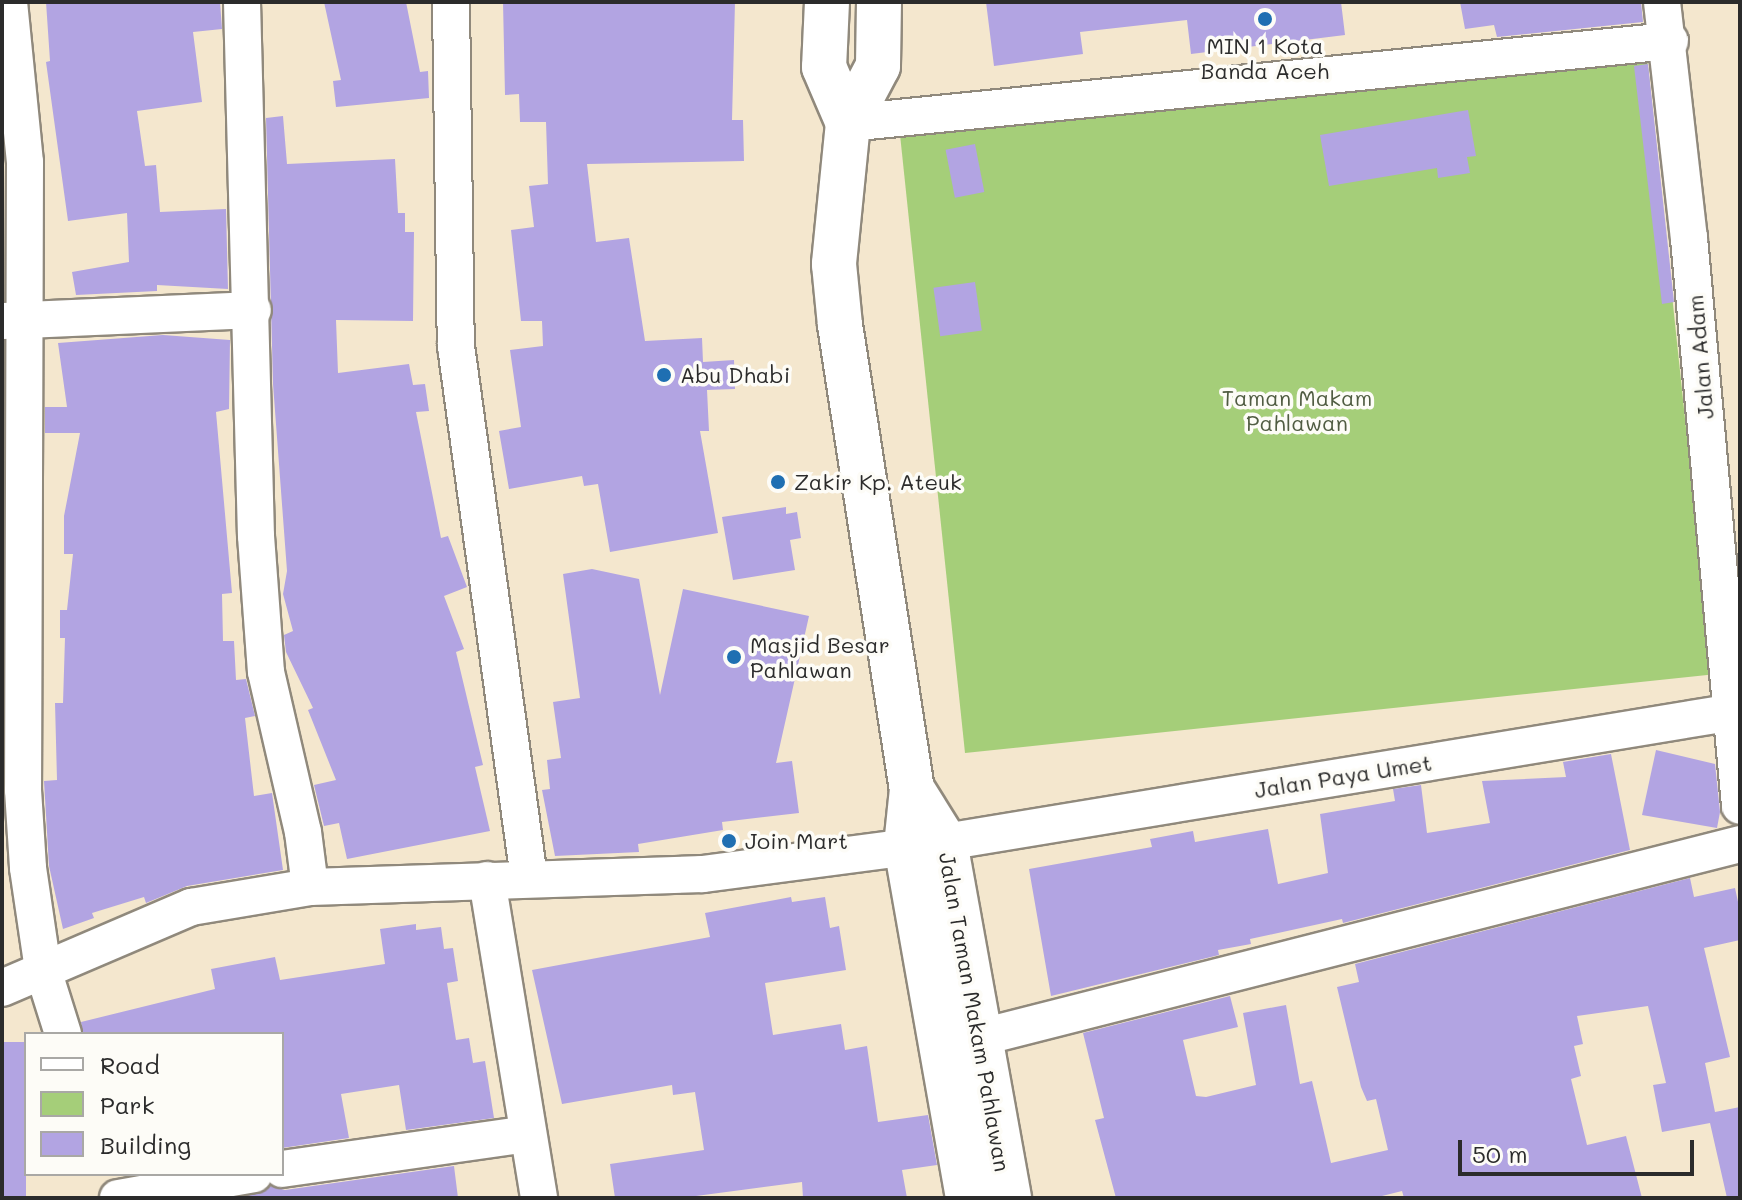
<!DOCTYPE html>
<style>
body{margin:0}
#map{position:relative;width:1742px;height:1200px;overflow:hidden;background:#f4e7ce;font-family:Mali,sans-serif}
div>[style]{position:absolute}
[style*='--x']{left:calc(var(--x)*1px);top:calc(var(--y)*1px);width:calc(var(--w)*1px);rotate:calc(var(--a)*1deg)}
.green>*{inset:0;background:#a5ce79;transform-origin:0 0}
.building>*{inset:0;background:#b2a4e2;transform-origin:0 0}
.roads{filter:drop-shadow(2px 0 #90897c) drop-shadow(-2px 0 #90897c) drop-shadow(0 2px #90897c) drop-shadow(0 -2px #90897c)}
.street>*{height:36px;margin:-18px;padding:0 18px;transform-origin:18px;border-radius:18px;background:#fff}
.secondary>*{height:44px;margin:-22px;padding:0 22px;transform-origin:22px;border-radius:22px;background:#fff}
.dots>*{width:22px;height:22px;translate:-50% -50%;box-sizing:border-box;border:4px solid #fdfcf7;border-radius:50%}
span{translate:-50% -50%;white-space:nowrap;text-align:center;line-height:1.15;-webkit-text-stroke:7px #fdfcf7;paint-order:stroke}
.poi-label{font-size:22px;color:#2b2b2b}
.left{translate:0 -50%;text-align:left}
.street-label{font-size:22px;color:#2b2b2b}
.park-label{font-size:22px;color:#505c42}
.frame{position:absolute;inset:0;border:4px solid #2b2b2b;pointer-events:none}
.legend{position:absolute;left:24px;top:1032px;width:260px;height:144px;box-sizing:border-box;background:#fdfcf7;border:2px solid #a9a8a5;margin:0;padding:10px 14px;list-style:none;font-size:24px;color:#2b2b2b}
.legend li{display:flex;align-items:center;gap:16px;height:40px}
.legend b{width:40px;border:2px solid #a9a8a5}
.scale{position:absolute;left:1458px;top:1140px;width:236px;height:36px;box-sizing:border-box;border:4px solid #2b2b2b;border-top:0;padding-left:10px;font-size:24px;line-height:28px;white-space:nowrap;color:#2b2b2b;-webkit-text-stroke:6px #fdfcf7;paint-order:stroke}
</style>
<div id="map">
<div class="green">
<i style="left:1645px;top:38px;width:640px;height:751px;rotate:84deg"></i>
</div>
<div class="building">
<i style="clip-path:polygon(46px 2px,220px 2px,222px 29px,193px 32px,202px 102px,137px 111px,145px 166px,156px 165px,160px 212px,226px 209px,228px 289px,157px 285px,157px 291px,76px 295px,72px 272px,129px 262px,127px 213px,68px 221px,46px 62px,50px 61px)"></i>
<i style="clip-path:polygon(324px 2px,406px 2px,420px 72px,428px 71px,429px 98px,336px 107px,333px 81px,341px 80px)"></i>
<i style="clip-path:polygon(503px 2px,735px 2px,732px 120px,743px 120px,744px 161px,587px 164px,596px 242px,629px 238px,645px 341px,702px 338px,703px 362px,734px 360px,735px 389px,707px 390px,709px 431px,700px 431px,718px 533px,610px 552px,598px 484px,584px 486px,582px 476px,509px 489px,499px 431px,521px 427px,510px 350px,543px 346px,542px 321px,521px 321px,511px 230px,534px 227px,529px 186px,548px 184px,546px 122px,520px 122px,519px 94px,505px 95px)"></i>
<i style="clip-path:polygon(986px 2px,1341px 2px,1345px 35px,1191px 54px,1187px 20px,1080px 32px,1083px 54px,994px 66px)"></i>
<i style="clip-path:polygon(1460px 2px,1641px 2px,1643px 22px,1497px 37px,1494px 25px,1465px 29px)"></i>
<i style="clip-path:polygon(1648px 64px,1674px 302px,1662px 304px,1634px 66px)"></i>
<i style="clip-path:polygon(1468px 110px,1476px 156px,1467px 157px,1470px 173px,1438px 178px,1437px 168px,1329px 186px,1320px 135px)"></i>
<i style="clip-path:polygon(283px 116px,287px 164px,395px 159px,398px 213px,405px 213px,405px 232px,414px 232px,413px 321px,336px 320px,338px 373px,409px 364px,413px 385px,425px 384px,429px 411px,416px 412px,441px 538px,448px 536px,467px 587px,444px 596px,464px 649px,456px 652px,483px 765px,475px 767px,490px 831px,347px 859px,339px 823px,324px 826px,314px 785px,336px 780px,308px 710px,313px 708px,286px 652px,284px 635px,293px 631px,283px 594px,287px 571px,273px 384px,266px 118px)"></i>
<i style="left:975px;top:144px;width:49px;height:30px;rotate:79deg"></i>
<i style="left:975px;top:282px;width:49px;height:42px;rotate:82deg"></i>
<i style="clip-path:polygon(163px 335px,230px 340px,229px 409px,216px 412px,232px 593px,222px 594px,223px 641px,234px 641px,236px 680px,246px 679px,255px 716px,245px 718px,254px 796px,272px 793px,283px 870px,187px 886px,146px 903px,144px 897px,92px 913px,94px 918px,63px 929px,49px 866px,44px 781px,57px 780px,55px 703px,63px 703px,65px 638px,60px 638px,60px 610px,67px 610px,73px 554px,64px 554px,64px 516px,80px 433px,45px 433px,45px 407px,67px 407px,58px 343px)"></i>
<i style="clip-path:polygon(786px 507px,786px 514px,797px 512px,801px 538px,790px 540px,795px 570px,733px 580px,722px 517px)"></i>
<i style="clip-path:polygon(592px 569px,639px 579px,660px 695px,683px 589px,809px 616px,776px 763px,792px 761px,799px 813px,722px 822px,723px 830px,638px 844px,639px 852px,555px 856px,542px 790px,550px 789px,547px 760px,561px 758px,553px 702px,580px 698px,563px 574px)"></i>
<i style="clip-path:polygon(1656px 750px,1715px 764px,1720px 812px,1717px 828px,1642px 815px)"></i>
<i style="clip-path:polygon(1611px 754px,1630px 850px,1343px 923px,1342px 919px,1250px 939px,1251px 944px,1218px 950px,1219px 955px,1051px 996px,1029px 869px,1152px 847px,1150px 839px,1193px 831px,1195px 842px,1268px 829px,1278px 884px,1328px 873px,1320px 814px,1395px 801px,1393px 789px,1421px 785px,1427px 833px,1490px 823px,1482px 781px,1566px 777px,1563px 762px)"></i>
<i style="clip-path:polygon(1690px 878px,1694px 897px,1735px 888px,1740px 911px,1740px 940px,1704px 948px,1730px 1057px,1705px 1063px,1715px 1112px,1740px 1107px,1740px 1198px,1727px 1198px,1710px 1123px,1662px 1132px,1653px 1085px,1666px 1083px,1648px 1006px,1577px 1016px,1583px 1044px,1574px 1046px,1581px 1076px,1571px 1079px,1587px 1145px,1626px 1136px,1642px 1198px,1404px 1198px,1402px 1191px,1374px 1198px,1116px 1198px,1095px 1120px,1104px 1118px,1083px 1033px,1230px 996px,1238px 1027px,1183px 1040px,1196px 1096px,1206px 1097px,1256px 1085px,1243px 1013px,1286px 1005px,1300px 1084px,1312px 1081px,1331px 1163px,1388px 1150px,1376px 1099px,1367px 1101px,1361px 1087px,1337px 987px,1359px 982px,1355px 964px)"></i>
<i style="clip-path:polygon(791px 897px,792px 902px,825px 897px,830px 928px,839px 926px,846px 970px,765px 983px,773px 1035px,841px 1024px,845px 1050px,867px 1046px,878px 1122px,928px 1115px,937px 1165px,902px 1170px,907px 1198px,803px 1198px,802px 1182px,681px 1198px,615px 1198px,610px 1164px,704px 1150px,695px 1092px,673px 1095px,672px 1085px,562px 1104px,532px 970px,710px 937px,705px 913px)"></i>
<i style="clip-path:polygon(416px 924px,416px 930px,441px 927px,444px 949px,453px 948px,458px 981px,447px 983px,456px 1040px,469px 1038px,473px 1063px,485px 1061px,494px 1118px,406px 1130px,399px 1085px,341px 1094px,349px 1138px,282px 1148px,282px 1034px,83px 1034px,81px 1022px,215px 989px,211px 969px,275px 957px,280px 980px,385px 964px,380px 929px)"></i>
<i style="left:26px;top:1042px;width:156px;height:27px;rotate:90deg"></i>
<i style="clip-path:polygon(454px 1166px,458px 1198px,239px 1198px,271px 1186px,285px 1190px)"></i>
</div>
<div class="roads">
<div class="street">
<i style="--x:9;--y:2;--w:161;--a:84.3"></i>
<i style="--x:25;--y:162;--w:628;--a:90.18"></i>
<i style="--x:23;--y:790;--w:78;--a:86.3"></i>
<i style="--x:28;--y:868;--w:103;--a:81.6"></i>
<i style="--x:43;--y:970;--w:67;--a:72.6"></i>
<i style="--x:242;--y:2;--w:534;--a:88.5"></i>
<i style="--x:256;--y:536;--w:136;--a:85.8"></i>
<i style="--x:266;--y:672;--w:164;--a:77"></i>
<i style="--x:303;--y:832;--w:55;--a:82.7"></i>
<i style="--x:451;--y:2;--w:344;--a:89.2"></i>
<i style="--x:456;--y:346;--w:537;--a:82.19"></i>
<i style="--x:1662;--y:2;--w:238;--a:83.5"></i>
<i style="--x:1689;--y:238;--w:570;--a:84.87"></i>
<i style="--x:848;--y:123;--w:826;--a:-5.7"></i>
<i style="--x:3;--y:321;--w:250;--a:-2.5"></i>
<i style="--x:487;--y:880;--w:322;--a:80.7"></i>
<i style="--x:2;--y:988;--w:206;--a:-23.2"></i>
<i style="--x:191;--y:907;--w:121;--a:-9.5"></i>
<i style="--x:310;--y:887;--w:393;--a:-1.9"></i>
<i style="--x:703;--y:874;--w:244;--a:-7.5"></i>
<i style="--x:945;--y:842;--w:806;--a:-9.36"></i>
<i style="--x:978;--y:1038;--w:786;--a:-14.28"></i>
<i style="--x:282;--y:1169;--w:248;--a:-8.1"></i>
<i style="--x:118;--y:1198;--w:138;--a:-10"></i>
</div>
<div class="secondary">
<i style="--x:827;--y:2;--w:65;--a:92.6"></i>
<i style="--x:824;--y:67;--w:61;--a:66.8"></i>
<i style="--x:879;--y:2;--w:64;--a:90.9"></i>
<i style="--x:878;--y:66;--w:64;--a:117.8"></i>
<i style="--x:848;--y:123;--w:142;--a:95.7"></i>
<i style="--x:834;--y:264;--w:61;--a:84.4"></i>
<i style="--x:840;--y:325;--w:470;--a:81.2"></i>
<i style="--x:912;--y:789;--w:62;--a:58.1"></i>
<i style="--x:945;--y:842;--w:362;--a:79.8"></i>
<i style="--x:912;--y:789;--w:57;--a:96"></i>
<i style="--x:906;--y:846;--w:357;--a:80"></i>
</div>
</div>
<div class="dots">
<i style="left:1265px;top:19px;background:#1f6fb2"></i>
<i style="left:664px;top:375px;background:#1f6fb2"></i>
<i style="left:778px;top:482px;background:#1f6fb2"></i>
<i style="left:734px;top:657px;background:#1f6fb2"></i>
<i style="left:729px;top:841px;background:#1f6fb2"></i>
</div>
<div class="poi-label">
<span style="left:1265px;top:58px">MIN 1 Kota<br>Banda Aceh</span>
<span class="left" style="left:680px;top:375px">Abu Dhabi</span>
<span class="left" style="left:794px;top:482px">Zakir Kp. Ateuk</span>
<span class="left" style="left:750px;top:657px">Masjid Besar<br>Pahlawan</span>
<span class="left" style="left:745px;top:841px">Join Mart</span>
</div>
<div class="street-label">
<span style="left:1700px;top:357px;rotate:-95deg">Jalan Adam</span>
<span style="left:1343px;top:776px;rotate:-9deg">Jalan Paya Umet</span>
<span style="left:975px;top:1012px;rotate:80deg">Jalan Taman Makam Pahlawan</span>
</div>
<div class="park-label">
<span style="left:1297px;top:410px">Taman Makam<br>Pahlawan</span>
</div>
<div class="frame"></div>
<ul class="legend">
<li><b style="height:10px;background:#fff"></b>Road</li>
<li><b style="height:22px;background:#a5ce79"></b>Park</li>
<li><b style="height:22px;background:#b2a4e2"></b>Building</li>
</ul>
<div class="scale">50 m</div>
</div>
